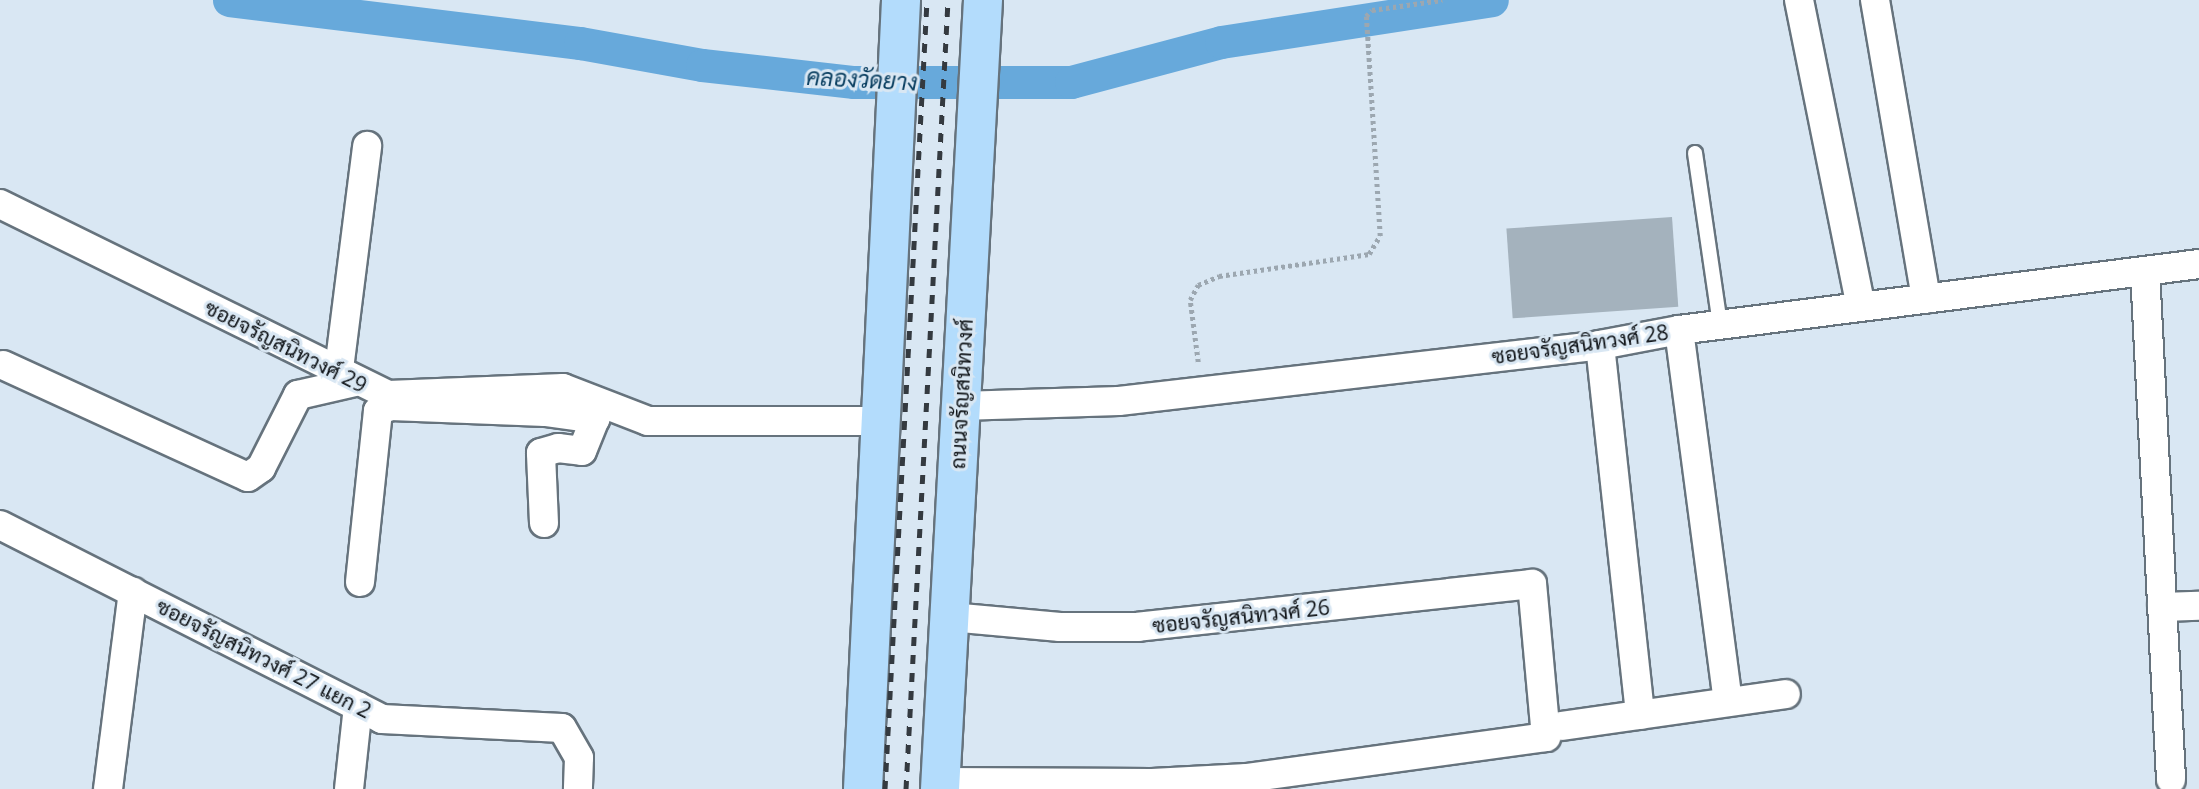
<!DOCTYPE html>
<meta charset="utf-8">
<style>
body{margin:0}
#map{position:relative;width:2199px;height:789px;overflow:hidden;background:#d9e7f3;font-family:"Open Sans",Sarabun,sans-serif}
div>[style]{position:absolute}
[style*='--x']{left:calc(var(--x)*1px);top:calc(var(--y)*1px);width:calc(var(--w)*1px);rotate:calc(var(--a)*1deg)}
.canal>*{height:33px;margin:-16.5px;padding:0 16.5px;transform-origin:16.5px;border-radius:16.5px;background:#67a9db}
.building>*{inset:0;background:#a4b2bd;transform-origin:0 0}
.path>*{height:4.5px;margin-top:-2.25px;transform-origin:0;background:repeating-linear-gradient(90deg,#9ca7b0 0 3.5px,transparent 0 7px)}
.roads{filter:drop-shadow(2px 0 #66737d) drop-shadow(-2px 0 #66737d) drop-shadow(0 2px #66737d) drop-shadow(0 -2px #66737d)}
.lane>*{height:14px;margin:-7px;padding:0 7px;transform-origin:7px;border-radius:7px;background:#fff}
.street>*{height:28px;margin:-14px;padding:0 14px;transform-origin:14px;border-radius:14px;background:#fff}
.primary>*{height:38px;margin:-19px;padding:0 19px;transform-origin:19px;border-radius:19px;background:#b3dcfc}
.rail>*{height:5px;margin-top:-2.5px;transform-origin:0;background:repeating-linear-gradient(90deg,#343a40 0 9px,transparent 0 18px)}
span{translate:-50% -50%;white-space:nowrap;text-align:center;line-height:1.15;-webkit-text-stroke:6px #d9e7f3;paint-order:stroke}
.street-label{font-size:21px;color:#0e1216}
.water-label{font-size:23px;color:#093e60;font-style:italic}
</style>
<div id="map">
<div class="canal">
<i style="--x:229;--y:0;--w:354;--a:7"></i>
<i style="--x:580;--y:43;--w:124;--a:10.2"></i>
<i style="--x:702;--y:65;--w:153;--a:6.4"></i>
<i style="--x:854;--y:82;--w:217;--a:0"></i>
<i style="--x:1071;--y:82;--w:155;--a:-14.9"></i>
<i style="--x:1221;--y:42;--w:274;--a:-8.8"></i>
</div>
<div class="building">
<i style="left:1672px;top:217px;width:90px;height:166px;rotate:86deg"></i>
</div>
<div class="path">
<i style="--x:1198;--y:362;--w:63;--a:-97.4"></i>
<i style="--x:1190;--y:300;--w:17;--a:-62"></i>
<i style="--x:1198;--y:285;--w:23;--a:-23"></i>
<i style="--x:1219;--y:276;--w:152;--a:-8.3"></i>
<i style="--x:1369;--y:254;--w:21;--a:-59"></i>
<i style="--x:1380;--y:236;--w:220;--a:-93.6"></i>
<i style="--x:1366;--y:16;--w:8;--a:-45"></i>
<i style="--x:1372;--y:10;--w:71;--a:-8.1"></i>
</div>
<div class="roads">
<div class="lane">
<i style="--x:1695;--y:153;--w:174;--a:81.7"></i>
</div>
<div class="street">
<i style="--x:1799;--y:0;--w:313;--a:78.6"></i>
<i style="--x:1875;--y:0;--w:303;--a:80.3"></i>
<i style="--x:0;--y:204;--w:432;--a:26.2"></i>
<i style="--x:388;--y:395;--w:175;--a:-2.3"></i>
<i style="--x:563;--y:388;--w:91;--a:21.2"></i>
<i style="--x:648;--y:421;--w:232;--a:0"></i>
<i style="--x:2145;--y:271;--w:509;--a:87.07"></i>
<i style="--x:1679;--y:330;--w:375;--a:82.5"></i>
<i style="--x:1600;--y:345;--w:372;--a:83.8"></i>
<i style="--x:3;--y:365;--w:269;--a:24.6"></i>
<i style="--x:248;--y:477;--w:16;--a:-35"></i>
<i style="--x:261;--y:468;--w:82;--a:-63.1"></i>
<i style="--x:298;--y:395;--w:58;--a:-12.8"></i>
<i style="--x:339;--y:369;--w:225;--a:-82.8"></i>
<i style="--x:960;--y:406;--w:159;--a:-1.8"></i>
<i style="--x:1119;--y:401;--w:484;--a:-6.6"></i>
<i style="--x:1600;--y:345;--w:80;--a:-10.8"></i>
<i style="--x:1679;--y:330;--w:524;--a:-7.23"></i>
<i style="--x:544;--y:523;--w:70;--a:-92.5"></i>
<i style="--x:541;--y:453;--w:18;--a:-16"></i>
<i style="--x:558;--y:448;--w:24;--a:7"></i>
<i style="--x:582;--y:451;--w:51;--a:-68"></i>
<i style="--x:0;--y:525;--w:428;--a:26.9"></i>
<i style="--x:382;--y:719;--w:180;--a:2.9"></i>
<i style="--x:562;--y:728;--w:34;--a:60"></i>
<i style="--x:579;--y:758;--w:31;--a:92"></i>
<i style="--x:360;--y:582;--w:172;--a:-84"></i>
<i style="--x:378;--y:411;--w:14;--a:-21"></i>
<i style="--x:391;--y:406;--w:154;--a:2.2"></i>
<i style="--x:545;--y:412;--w:51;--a:7.8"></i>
<i style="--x:2162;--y:607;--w:37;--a:-2"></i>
<i style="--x:1562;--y:726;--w:226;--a:-8.1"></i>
<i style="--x:940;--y:782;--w:212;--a:0.3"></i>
<i style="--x:1152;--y:783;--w:95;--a:-3"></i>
<i style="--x:1247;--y:778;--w:302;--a:-7.8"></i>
<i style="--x:1546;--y:737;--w:154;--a:-95.2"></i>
<i style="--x:1532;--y:584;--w:396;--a:173.8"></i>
<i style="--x:1138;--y:627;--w:78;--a:180"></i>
<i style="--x:1060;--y:627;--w:110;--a:-174.8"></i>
<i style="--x:108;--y:789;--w:199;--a:-82.8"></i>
<i style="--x:349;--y:789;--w:83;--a:-83.8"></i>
</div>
<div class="primary">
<i style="--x:863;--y:789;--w:790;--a:-87.24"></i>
<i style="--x:940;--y:789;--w:790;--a:-86.88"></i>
</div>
</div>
<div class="rail">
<i style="--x:885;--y:789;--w:790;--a:-86.95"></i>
<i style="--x:906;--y:789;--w:790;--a:-86.95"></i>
</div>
<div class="street-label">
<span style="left:1580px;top:344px;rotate:-8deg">ซอยจรัญสนิทวงศ์ 28</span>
<span style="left:286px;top:346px;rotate:27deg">ซอยจรัญสนิทวงศ์ 29</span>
<span style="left:961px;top:394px;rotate:-87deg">ถนนจรัญสนิทวงศ์</span>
<span style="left:1241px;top:616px;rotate:-6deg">ซอยจรัญสนิทวงศ์ 26</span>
<span style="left:264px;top:658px;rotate:27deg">ซอยจรัญสนิทวงศ์ 27 แยก 2</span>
</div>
<div class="water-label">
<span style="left:862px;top:79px;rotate:3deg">คลองวัดยาง</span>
</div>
</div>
